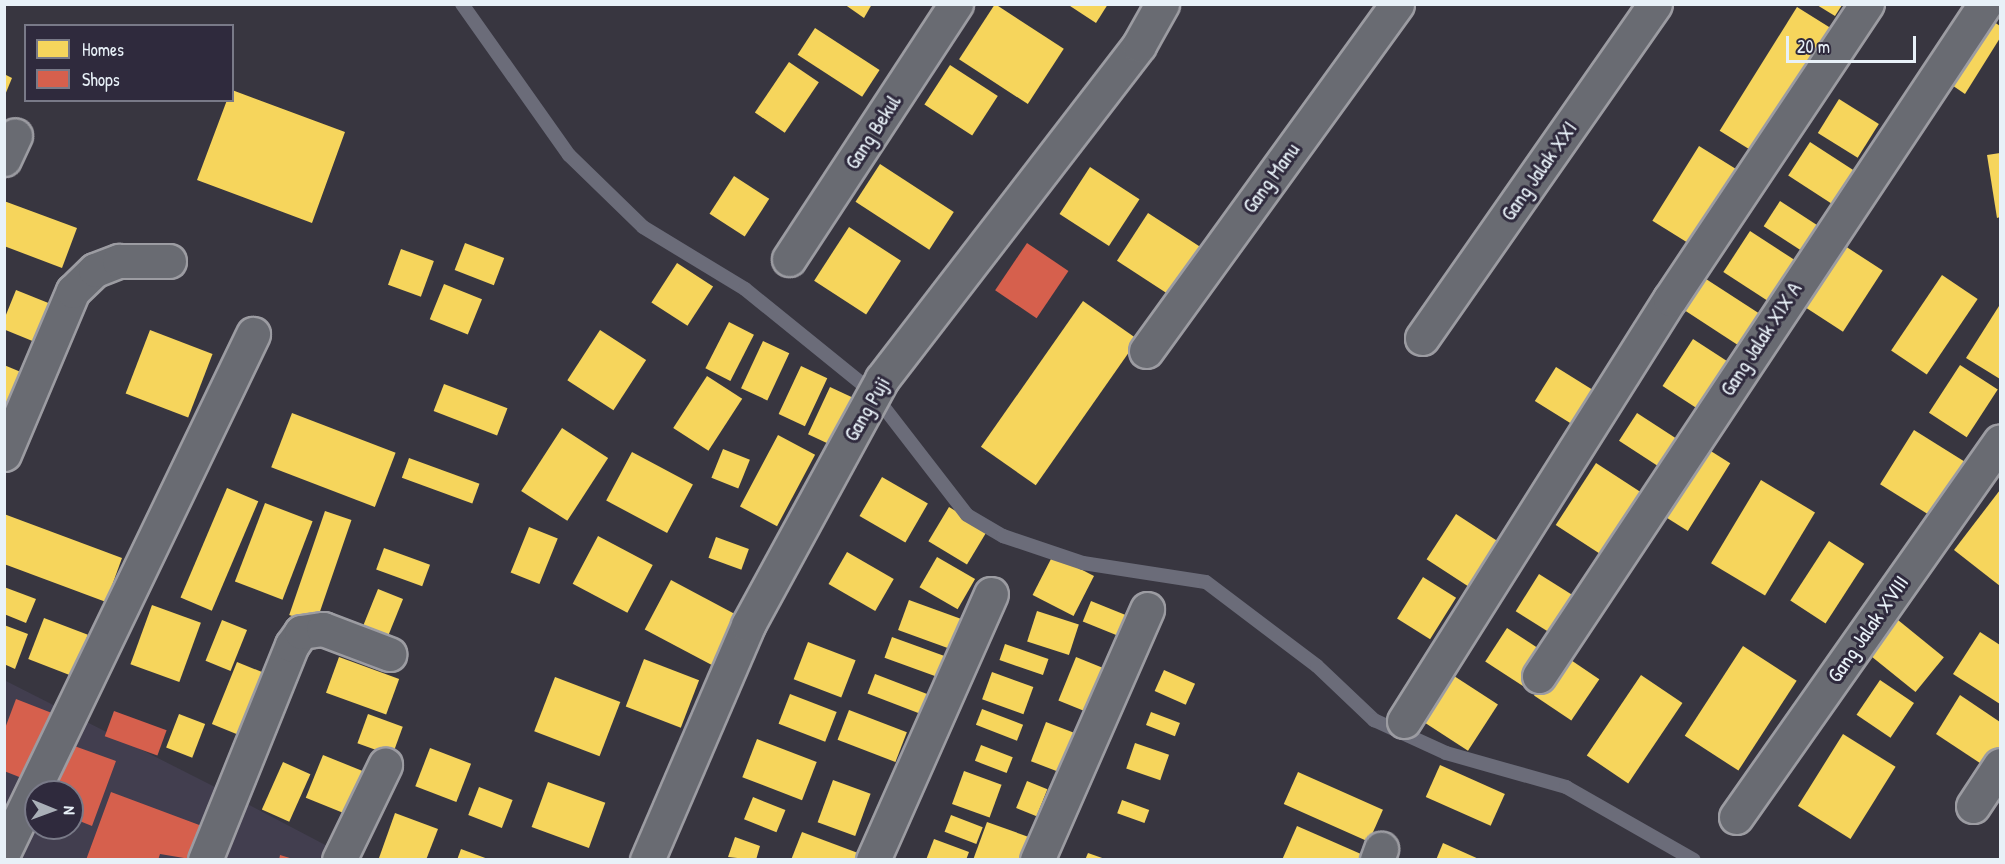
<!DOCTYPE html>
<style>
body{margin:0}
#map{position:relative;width:2005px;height:864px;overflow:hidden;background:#383640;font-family:"Patrick Hand",sans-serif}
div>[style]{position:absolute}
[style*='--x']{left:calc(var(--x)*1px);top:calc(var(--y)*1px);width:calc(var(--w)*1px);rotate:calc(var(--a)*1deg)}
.built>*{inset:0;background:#423e4f}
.homes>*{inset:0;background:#f6d55c;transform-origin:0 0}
.shops>*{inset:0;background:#d6604d;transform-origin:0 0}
.stream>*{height:14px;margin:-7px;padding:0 7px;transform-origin:7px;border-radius:7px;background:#6b6c79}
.roads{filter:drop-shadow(2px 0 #9c9ca2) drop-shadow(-2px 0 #9c9ca2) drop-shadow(0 2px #9c9ca2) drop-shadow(0 -2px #9c9ca2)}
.minor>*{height:33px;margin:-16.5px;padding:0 16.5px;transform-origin:16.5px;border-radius:16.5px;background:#696b72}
span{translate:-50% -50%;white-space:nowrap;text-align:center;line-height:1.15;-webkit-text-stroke:6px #2f2a3d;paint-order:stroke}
.street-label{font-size:21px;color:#e8f1f8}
.frame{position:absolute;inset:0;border:6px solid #e8f1f8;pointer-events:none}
.legend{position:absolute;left:24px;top:24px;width:210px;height:78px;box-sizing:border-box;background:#2f2a3d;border:2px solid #797a88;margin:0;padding:8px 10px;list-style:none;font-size:18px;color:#e8f1f8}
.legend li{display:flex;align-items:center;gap:12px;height:30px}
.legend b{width:30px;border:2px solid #797a88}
.north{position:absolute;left:24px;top:780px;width:60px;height:60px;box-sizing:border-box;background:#2f2a3d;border:2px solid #797a88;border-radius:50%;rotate:91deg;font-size:16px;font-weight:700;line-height:24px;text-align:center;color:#e8f1f8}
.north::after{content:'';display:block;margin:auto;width:21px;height:27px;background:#aab0b8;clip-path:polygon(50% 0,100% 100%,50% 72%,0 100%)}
.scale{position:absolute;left:1786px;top:36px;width:130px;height:27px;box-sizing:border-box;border:3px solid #e8f1f8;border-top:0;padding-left:8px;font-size:18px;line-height:21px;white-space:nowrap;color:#e8f1f8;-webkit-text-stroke:4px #2f2a3d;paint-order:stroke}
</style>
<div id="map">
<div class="built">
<i style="clip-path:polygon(evenodd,4px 680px,211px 785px,352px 859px,5px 859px,4px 680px,36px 792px,72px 792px,72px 828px,36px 828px,36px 792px)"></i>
</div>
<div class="homes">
<i style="clip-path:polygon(844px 4px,872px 4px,864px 18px)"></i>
<i style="left:995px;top:4px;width:82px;height:66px;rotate:33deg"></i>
<i style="clip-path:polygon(1067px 4px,1108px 4px,1096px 23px)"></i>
<i style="clip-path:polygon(1817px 5px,1842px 5px,1835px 16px)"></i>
<i style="left:1797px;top:7px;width:51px;height:146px;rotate:32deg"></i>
<i style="clip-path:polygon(1981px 13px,2000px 26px,2000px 38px,1965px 94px,1940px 77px)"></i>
<i style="left:815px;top:28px;width:77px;height:32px;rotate:33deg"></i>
<i style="left:789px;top:62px;width:36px;height:61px;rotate:34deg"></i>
<i style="left:950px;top:65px;width:57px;height:47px;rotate:33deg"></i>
<i style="clip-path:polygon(4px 74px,12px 78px,5px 95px,4px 95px)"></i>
<i style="clip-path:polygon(232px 90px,345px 132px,312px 223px,197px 180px,227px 100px,232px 100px)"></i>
<i style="left:1839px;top:99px;width:47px;height:40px;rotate:32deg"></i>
<i style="left:1810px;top:142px;width:57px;height:40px;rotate:33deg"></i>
<i style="left:1699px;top:146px;width:45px;height:88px;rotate:32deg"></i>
<i style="clip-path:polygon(2000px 153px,2000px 217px,1997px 218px,1987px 155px)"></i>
<i style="left:880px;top:164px;width:88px;height:45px;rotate:33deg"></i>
<i style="left:1090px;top:167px;width:59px;height:56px;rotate:33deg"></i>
<i style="left:734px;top:176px;width:42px;height:45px;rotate:33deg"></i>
<i style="clip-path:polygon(4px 201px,77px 228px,62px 268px,4px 246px)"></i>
<i style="left:1780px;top:201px;width:56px;height:30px;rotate:33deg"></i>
<i style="left:1148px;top:213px;width:69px;height:57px;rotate:33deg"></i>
<i style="left:849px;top:227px;width:62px;height:64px;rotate:33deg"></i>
<i style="left:1750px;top:231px;width:56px;height:49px;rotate:33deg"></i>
<i style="left:465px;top:243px;width:42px;height:29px;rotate:21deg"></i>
<i style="left:1845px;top:246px;width:45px;height:73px;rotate:33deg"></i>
<i style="left:401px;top:249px;width:35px;height:38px;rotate:20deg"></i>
<i style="left:677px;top:263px;width:43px;height:47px;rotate:33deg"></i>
<i style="left:1942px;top:275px;width:43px;height:91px;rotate:34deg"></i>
<i style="left:1706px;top:279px;width:69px;height:38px;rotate:33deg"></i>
<i style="left:444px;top:284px;width:41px;height:38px;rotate:22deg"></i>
<i style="left:16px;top:290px;width:35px;height:41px;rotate:22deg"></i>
<i style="left:1083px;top:301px;width:67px;height:178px;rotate:35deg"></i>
<i style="clip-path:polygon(1999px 306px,2000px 307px,2000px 379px,1966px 358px)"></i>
<i style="left:729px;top:322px;width:28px;height:52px;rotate:27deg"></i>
<i style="left:150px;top:330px;width:67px;height:68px;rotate:21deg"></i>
<i style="left:600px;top:330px;width:55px;height:60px;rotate:33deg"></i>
<i style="left:1693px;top:339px;width:51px;height:56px;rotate:33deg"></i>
<i style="left:763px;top:341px;width:29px;height:52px;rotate:25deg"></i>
<i style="clip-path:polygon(4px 365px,28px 375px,4px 425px)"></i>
<i style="left:1960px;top:365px;width:45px;height:57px;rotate:33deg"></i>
<i style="left:801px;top:366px;width:29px;height:53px;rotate:25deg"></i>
<i style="left:1556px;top:367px;width:45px;height:40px;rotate:32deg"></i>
<i style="left:707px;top:376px;width:42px;height:62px;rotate:33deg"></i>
<i style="left:444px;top:384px;width:68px;height:29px;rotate:21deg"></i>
<i style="left:830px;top:387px;width:29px;height:52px;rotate:25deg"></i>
<i style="left:292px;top:413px;width:111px;height:58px;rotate:21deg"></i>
<i style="left:1637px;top:413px;width:50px;height:33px;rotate:33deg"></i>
<i style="left:562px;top:428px;width:55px;height:75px;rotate:33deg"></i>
<i style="left:1914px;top:430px;width:67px;height:64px;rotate:32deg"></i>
<i style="left:778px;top:435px;width:42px;height:81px;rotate:28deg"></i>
<i style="left:1698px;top:443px;width:38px;height:80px;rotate:32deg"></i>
<i style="left:723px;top:449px;width:29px;height:31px;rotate:22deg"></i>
<i style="left:632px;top:452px;width:69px;height:55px;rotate:28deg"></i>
<i style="left:409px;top:458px;width:75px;height:21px;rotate:20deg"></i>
<i style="left:1596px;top:463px;width:60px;height:74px;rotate:33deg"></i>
<i style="left:882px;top:477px;width:53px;height:45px;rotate:30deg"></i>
<i style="left:1761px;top:480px;width:63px;height:97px;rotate:31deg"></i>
<i style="left:227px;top:488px;width:34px;height:119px;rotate:23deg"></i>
<i style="clip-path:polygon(2000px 490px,2000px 586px,1954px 550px)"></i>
<i style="left:265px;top:503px;width:51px;height:84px;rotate:21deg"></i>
<i style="left:949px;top:507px;width:45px;height:40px;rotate:31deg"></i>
<i style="left:325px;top:511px;width:28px;height:110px;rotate:19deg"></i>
<i style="clip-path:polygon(4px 514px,122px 558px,106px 602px,4px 564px)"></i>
<i style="left:1456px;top:514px;width:54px;height:54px;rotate:33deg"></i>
<i style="left:529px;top:527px;width:31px;height:49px;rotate:22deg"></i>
<i style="left:598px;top:536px;width:62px;height:54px;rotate:28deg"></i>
<i style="left:716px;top:537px;width:35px;height:22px;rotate:20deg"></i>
<i style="left:1829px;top:541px;width:42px;height:71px;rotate:33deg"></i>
<i style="left:384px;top:548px;width:49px;height:23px;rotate:20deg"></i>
<i style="left:847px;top:552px;width:54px;height:37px;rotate:30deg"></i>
<i style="left:1053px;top:555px;width:46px;height:45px;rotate:27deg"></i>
<i style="left:937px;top:557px;width:44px;height:35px;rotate:30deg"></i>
<i style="left:1539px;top:574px;width:46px;height:44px;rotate:32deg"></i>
<i style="left:1423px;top:577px;width:39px;height:49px;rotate:32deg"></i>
<i style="left:671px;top:580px;width:76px;height:56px;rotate:28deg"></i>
<i style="clip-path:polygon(4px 587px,36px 599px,26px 623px,4px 614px)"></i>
<i style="left:378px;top:589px;width:27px;height:48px;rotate:22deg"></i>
<i style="left:909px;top:600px;width:63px;height:32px;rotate:20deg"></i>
<i style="left:1091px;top:601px;width:46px;height:22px;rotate:22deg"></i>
<i style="left:152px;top:605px;width:52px;height:63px;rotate:20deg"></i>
<i style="left:1037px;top:611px;width:44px;height:32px;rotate:18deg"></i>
<i style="left:44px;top:618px;width:47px;height:44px;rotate:21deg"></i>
<i style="left:222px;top:620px;width:27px;height:44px;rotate:22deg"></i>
<i style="left:1898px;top:620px;width:59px;height:45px;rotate:39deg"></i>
<i style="clip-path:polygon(4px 625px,28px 634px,15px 669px,4px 664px)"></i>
<i style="left:1507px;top:628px;width:50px;height:40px;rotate:33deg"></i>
<i style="clip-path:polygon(1980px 632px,2000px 645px,2000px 704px,1953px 674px)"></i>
<i style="left:892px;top:637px;width:58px;height:22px;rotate:20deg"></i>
<i style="left:808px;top:642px;width:51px;height:40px;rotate:21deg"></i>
<i style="left:1005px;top:644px;width:46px;height:17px;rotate:19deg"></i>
<i style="left:1743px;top:646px;width:64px;height:107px;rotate:33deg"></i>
<i style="left:1562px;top:654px;width:45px;height:50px;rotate:34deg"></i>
<i style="left:339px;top:657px;width:64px;height:38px;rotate:20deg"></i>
<i style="left:1076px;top:657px;width:38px;height:47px;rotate:22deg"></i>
<i style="left:644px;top:659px;width:59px;height:51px;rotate:21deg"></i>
<i style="left:237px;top:662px;width:43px;height:67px;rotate:22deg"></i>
<i style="left:1164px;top:670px;width:34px;height:23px;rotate:24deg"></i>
<i style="left:992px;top:672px;width:44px;height:29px;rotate:20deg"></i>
<i style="left:875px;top:674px;width:60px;height:21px;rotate:21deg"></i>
<i style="left:1451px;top:674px;width:56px;height:55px;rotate:33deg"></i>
<i style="left:1641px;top:675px;width:50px;height:97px;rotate:34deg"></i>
<i style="left:555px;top:677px;width:70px;height:58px;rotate:21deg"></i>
<i style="left:1880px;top:680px;width:41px;height:42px;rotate:34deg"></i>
<i style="left:790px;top:694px;width:50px;height:32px;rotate:21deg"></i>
<i style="clip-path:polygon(1960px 695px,2000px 722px,2000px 752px,1989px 769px,1936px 734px)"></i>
<i style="left:982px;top:709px;width:44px;height:17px;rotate:21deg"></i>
<i style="left:849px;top:710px;width:62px;height:32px;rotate:21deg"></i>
<i style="left:1151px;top:712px;width:31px;height:14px;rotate:21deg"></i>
<i style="left:179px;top:714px;width:28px;height:36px;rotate:21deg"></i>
<i style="left:368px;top:714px;width:37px;height:31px;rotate:20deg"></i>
<i style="left:1046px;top:722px;width:39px;height:42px;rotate:21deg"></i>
<i style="left:1843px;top:734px;width:62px;height:85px;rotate:32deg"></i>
<i style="left:757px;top:739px;width:64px;height:41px;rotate:21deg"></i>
<i style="left:1135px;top:743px;width:36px;height:27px;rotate:19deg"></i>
<i style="left:981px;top:745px;width:34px;height:17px;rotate:21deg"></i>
<i style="left:430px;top:748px;width:44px;height:41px;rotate:21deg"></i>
<i style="left:323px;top:755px;width:46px;height:46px;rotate:22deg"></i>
<i style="left:283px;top:762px;width:30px;height:52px;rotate:24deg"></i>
<i style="left:1440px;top:765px;width:71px;height:35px;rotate:24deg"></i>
<i style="left:964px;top:771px;width:40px;height:35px;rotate:20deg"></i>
<i style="left:1298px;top:772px;width:93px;height:35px;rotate:24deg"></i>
<i style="left:833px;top:780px;width:40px;height:45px;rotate:20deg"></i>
<i style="left:1027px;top:781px;width:22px;height:29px;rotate:22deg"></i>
<i style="left:548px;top:782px;width:61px;height:48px;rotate:20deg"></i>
<i style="left:479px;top:787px;width:36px;height:30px;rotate:21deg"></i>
<i style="left:753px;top:797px;width:35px;height:24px;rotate:22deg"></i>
<i style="left:1122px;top:800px;width:29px;height:14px;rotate:20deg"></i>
<i style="clip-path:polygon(395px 813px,438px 829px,426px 860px,379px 858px)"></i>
<i style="left:951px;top:815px;width:34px;height:18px;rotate:21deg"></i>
<i style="clip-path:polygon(987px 822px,1040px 841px,1033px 860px,973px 860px)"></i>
<i style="clip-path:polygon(1297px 826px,1361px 854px,1358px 860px,1282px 860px)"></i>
<i style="clip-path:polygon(802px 832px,866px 856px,865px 860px,791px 860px)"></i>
<i style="clip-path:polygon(735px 837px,760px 846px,756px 860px,728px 857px)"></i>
<i style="clip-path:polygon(934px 839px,969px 852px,966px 860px,926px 860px)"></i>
<i style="clip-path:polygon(1443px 843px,1481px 860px,1436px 860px)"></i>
<i style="clip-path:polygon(461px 849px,488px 859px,488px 860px,457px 860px)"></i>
<i style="clip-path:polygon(1088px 853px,1105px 859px,1105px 860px,1085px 860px)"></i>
</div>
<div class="shops">
<i style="left:1027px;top:243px;width:50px;height:57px;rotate:34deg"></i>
<i style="clip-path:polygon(16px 699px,57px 715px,32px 782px,4px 771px,4px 731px)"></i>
<i style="left:114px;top:711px;width:56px;height:27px;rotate:20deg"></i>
<i style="clip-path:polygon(66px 743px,116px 761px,92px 826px,72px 818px,72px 792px,48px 792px)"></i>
<i style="clip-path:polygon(111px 792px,210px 829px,196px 860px,160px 854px,158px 860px,86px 860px)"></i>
<i style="clip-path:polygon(280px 855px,293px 859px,293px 860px,279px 860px)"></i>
</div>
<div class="stream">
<i style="--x:462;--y:4;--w:185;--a:54.7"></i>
<i style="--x:569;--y:155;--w:103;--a:44.2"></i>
<i style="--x:643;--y:227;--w:119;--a:31.3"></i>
<i style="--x:745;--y:289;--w:164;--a:39"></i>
<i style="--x:872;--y:392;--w:155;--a:52.3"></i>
<i style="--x:967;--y:515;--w:42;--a:30.3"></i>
<i style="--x:1003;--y:536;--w:84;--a:18.6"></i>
<i style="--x:1083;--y:563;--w:124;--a:8.8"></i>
<i style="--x:1206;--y:582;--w:139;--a:37.1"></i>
<i style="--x:1317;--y:666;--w:79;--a:43.5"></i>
<i style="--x:1374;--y:720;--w:79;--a:24.6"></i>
<i style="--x:1446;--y:753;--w:125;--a:15.8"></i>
<i style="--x:1566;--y:787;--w:147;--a:29.7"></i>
</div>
<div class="roads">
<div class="minor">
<i style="--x:4;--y:159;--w:26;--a:-65"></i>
<i style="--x:789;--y:259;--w:305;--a:-56.8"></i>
<i style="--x:1422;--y:338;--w:407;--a:-55.1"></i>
<i style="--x:1146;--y:351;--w:428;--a:-54.1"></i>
<i style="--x:4;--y:454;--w:177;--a:-67.1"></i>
<i style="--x:73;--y:291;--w:30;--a:-44"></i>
<i style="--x:95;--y:270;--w:26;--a:-21"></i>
<i style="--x:119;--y:261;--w:50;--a:0"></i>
<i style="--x:1539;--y:676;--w:807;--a:-56.43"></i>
<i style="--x:1404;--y:721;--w:499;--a:-57.8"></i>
<i style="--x:1670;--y:299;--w:355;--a:-56.3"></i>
<i style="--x:1973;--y:806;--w:49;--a:-56.6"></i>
<i style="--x:1736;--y:817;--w:459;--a:-54.9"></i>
<i style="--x:4;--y:851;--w:574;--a:-64.28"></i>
<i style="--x:205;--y:860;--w:232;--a:-68"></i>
<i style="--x:292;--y:645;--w:16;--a:-55"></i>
<i style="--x:301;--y:632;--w:22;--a:-8"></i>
<i style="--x:323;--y:629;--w:71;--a:20.7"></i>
<i style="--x:339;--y:860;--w:106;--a:-64.2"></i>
<i style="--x:647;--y:860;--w:256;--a:-66.7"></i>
<i style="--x:748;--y:625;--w:280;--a:-61.4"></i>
<i style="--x:882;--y:379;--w:421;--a:-52.4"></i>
<i style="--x:1139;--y:45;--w:47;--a:-60.7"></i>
<i style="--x:873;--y:860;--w:291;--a:-66.1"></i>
<i style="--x:1037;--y:860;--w:274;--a:-66.3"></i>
<i style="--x:1377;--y:860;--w:12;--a:-70"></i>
</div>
</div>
<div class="street-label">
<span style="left:873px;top:132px;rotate:-57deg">Gang Bekul</span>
<span style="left:1539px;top:171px;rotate:-55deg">Gang Jalak XXI</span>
<span style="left:1271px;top:178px;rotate:-54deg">Gang Manu</span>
<span style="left:1761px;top:339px;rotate:-57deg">Gang Jalak XIX A</span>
<span style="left:867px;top:409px;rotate:-60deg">Gang Puji</span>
<span style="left:1868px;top:629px;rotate:-55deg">Gang Jalak XVIII</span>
</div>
<div class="frame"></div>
<ul class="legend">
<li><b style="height:16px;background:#f6d55c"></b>Homes</li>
<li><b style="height:16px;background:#d6604d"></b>Shops</li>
</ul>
<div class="north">N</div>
<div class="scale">20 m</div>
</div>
